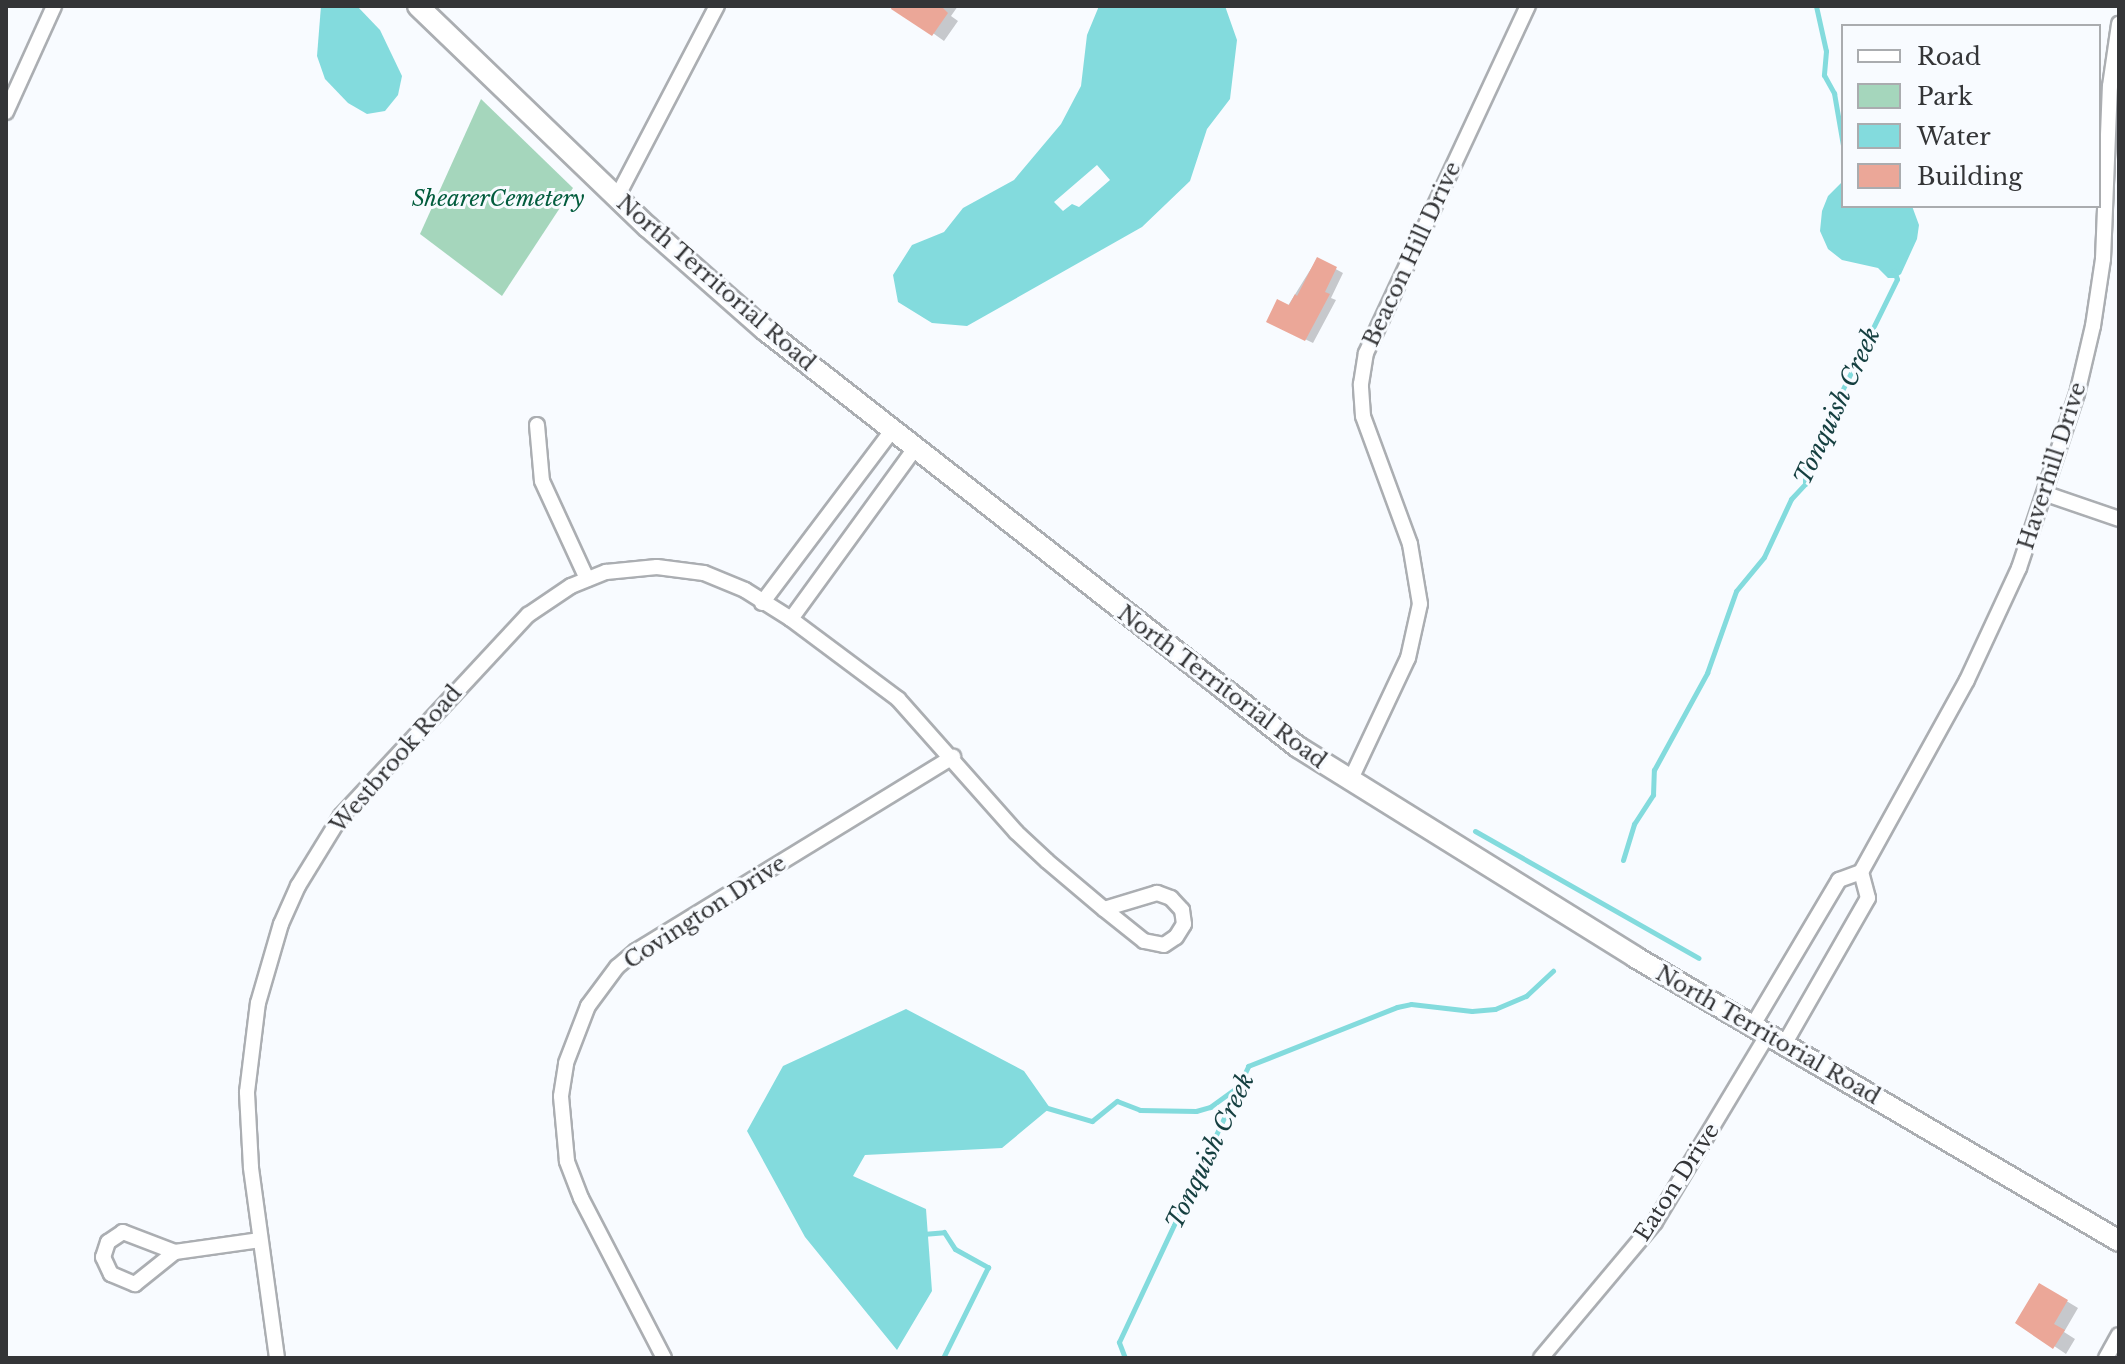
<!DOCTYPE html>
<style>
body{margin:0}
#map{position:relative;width:2125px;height:1364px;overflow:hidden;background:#f8fbff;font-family:"Libre Baskerville",serif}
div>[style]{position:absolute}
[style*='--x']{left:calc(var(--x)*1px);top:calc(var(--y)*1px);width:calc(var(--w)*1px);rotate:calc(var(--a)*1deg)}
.green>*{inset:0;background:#a5d6bc}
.water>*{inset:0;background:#83dbdd}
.shadow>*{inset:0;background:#0003}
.stream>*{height:5px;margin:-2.5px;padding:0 2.5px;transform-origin:2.5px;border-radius:2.5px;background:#83dbdd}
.building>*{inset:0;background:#eba798}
.roads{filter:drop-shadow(2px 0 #abaeb2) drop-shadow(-2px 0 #abaeb2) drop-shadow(0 2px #abaeb2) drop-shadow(0 -2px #abaeb2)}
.minor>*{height:14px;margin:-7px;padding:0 7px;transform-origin:7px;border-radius:7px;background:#fff}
.secondary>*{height:20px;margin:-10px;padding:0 10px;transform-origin:10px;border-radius:10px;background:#fff}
span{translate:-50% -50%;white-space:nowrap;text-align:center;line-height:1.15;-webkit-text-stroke:6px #f8fbff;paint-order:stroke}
.park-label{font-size:22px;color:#025c3d;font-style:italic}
.street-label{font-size:22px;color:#343537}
.water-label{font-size:24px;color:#153f40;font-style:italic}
.frame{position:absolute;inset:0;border:8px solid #343537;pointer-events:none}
.legend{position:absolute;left:1841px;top:24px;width:260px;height:184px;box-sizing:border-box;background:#f8fbff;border:2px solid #aaacaf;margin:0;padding:10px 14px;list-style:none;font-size:24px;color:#343537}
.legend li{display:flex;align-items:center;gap:16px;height:40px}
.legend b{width:40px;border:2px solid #aaacaf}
</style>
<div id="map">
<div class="green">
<i style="clip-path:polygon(481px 99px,573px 188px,502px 296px,420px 234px)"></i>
</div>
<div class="water">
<i style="clip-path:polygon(321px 6px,357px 6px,380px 30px,402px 76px,398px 95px,385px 111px,367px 114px,348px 103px,325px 79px,317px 56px)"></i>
<i style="clip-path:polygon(evenodd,1099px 6px,1225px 6px,1237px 40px,1230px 99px,1207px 129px,1190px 181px,1142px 227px,967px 326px,932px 323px,898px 302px,893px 275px,912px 245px,944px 232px,963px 208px,1014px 180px,1061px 124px,1081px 86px,1087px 35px,1099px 6px,1097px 165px,1110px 180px,1079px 207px,1072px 204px,1063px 211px,1054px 202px,1097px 165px)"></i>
<i style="clip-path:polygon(1843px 181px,1843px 206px,1912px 206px,1919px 225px,1917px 239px,1901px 274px,1895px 278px,1888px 278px,1878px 268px,1842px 260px,1828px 249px,1820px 231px,1822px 211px,1828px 196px)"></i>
<i style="clip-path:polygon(906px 1009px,1024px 1071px,1050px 1108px,1002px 1148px,865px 1155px,853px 1176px,926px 1209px,932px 1291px,897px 1350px,805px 1237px,747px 1131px,783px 1066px)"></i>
</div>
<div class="shadow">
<i style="clip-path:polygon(895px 6px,958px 6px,951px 16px,958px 21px,944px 41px)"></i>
<i style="clip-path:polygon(1317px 259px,1343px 273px,1331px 298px,1336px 300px,1313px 343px,1276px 325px)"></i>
<i style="clip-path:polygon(2040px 1285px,2078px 1308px,2064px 1332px,2075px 1339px,2066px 1354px,2018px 1322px)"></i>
</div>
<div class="stream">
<i style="--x:1816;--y:6;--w:46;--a:77.5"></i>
<i style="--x:1826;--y:51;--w:24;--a:95"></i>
<i style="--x:1824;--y:75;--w:21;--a:61"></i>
<i style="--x:1834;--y:93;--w:53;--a:80.2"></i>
<i style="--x:1475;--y:831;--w:257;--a:29.6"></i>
<i style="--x:1623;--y:860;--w:38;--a:-73"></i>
<i style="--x:1634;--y:824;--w:35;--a:-57"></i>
<i style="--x:1653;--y:795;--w:25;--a:-88"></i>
<i style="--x:1654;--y:770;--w:111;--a:-61.3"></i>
<i style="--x:1707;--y:673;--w:87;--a:-70.5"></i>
<i style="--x:1736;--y:591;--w:44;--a:-50.5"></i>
<i style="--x:1764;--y:557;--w:64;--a:-65"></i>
<i style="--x:1791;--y:499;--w:21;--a:-47"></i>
<i style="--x:1805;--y:484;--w:18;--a:-90"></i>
<i style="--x:1805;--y:466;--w:208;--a:-63.8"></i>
<i style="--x:1897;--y:279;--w:9;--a:-111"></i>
<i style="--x:1044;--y:1107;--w:50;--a:16.3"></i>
<i style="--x:1092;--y:1121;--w:32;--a:-39"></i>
<i style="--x:1117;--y:1101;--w:25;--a:21"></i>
<i style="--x:1140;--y:1110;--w:56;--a:1"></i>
<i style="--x:1196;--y:1111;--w:15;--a:-16"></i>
<i style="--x:1210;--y:1107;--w:32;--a:-36"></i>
<i style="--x:923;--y:1234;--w:21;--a:-5"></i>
<i style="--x:944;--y:1232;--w:20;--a:57"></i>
<i style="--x:955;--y:1249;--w:38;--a:29"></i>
<i style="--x:988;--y:1267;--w:102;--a:116.3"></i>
<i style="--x:1125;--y:1358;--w:17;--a:-111"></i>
<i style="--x:1119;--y:1342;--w:305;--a:-64.9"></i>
<i style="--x:1248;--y:1066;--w:160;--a:-21.6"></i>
<i style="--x:1397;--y:1007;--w:14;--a:-12"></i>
<i style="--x:1411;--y:1004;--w:61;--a:6.5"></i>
<i style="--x:1472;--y:1011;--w:23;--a:-5"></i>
<i style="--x:1495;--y:1009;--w:34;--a:-23"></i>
<i style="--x:1526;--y:996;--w:37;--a:-43"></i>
</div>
<div class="building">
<i style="clip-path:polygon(892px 6px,941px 6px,948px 13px,932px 36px,891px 9px)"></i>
<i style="clip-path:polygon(1317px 257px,1337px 267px,1325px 292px,1330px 294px,1305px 341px,1266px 322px,1277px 299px,1289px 305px,1295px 294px,1297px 296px)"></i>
<i style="clip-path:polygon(2039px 1283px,2068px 1300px,2054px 1324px,2065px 1330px,2053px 1349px,2015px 1323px)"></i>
</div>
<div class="roads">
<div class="minor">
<i style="--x:6;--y:112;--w:116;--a:-65.6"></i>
<i style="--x:617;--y:197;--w:216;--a:-62.4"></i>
<i style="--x:537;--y:425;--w:56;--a:84.9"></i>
<i style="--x:542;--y:481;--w:108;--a:65.3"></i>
<i style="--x:2046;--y:494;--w:77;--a:18.9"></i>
<i style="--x:762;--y:603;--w:218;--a:-53"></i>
<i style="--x:791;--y:619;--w:213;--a:-54"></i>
<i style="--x:1350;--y:781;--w:136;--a:-64.8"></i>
<i style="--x:1408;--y:658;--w:55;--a:-77.5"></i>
<i style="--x:1420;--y:604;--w:61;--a:-99.5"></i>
<i style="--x:1410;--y:544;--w:136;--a:-110.2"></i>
<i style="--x:1363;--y:416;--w:32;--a:-94"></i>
<i style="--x:1361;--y:384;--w:31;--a:-81"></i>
<i style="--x:1366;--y:353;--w:383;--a:-65"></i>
<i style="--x:1753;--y:1025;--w:169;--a:-59.3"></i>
<i style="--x:1839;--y:880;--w:23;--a:-20"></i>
<i style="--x:1861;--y:872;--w:219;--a:-61.1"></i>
<i style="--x:1967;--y:680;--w:123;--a:-65.1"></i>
<i style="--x:2019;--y:568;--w:183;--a:-71.6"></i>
<i style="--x:2077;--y:394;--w:70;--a:-76.8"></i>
<i style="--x:2093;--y:326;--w:68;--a:-81.5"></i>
<i style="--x:2103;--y:259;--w:173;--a:-87.7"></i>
<i style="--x:2110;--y:86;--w:63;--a:-81.7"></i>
<i style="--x:1785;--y:1043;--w:167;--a:-60.2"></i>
<i style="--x:1868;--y:898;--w:27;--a:-105"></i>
<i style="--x:175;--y:1252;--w:56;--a:-159"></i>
<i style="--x:123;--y:1232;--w:18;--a:146"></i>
<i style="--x:108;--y:1242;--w:16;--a:108"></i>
<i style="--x:103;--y:1257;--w:19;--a:65"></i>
<i style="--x:111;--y:1274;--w:26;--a:23"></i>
<i style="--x:135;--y:1284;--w:51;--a:-38.7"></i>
<i style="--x:175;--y:1252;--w:86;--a:-8"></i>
<i style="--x:277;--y:1358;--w:193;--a:-97.8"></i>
<i style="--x:251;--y:1167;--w:75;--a:-93.1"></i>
<i style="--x:247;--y:1092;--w:90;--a:-83"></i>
<i style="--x:258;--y:1003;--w:82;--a:-73.8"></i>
<i style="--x:281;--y:924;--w:42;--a:-65.9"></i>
<i style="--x:298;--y:886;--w:82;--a:-58.4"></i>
<i style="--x:341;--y:816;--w:275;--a:-47.1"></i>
<i style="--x:528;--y:615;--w:52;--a:-34"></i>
<i style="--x:571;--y:586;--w:38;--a:-22"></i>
<i style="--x:606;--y:572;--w:51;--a:-5.6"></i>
<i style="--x:657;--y:567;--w:47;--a:7.3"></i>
<i style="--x:704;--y:573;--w:44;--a:22.5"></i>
<i style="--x:745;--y:590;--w:54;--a:32.2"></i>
<i style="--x:791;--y:619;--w:134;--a:36.8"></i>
<i style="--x:898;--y:699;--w:178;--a:48.4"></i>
<i style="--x:1016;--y:832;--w:42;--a:43.1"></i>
<i style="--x:1047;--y:861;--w:75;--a:40.1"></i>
<i style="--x:1104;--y:909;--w:51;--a:38.7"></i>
<i style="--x:1144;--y:941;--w:20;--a:11"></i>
<i style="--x:1164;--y:945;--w:14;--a:-34"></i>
<i style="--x:1176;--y:937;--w:15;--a:-58"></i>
<i style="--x:1184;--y:924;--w:14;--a:-98"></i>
<i style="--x:1182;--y:910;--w:16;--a:-133"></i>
<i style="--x:1171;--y:898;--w:15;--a:-160"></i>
<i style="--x:1157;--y:893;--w:55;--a:163.2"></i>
<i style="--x:664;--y:1358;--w:180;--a:-117.4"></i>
<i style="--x:581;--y:1198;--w:40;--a:-111"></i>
<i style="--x:567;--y:1161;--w:65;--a:-95.3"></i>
<i style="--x:561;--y:1096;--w:33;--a:-81"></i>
<i style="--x:566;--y:1063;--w:61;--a:-68.9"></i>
<i style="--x:588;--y:1006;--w:49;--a:-53.4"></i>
<i style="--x:617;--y:967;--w:25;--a:-40"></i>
<i style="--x:636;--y:951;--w:372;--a:-31.5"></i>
<i style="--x:1541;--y:1358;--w:177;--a:-50"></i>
<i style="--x:1655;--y:1222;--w:219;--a:-59"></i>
<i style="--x:2106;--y:1358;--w:26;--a:-61"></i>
</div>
<div class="secondary">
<i style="--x:418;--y:6;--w:319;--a:43.9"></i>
<i style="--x:648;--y:227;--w:156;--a:41.4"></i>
<i style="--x:765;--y:330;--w:677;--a:38.04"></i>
<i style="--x:1298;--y:747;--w:397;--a:31.9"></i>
<i style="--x:1635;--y:957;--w:561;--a:30.4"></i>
</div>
</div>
<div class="park-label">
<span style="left:498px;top:199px">ShearerCemetery</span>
</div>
<div class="street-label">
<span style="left:1412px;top:254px;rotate:-65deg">Beacon Hill Drive</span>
<span style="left:716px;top:283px;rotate:41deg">North Territorial Road</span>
<span style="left:2052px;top:466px;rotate:-72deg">Haverhill Drive</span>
<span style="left:1222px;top:687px;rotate:37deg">North Territorial Road</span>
<span style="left:396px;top:759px;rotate:-49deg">Westbrook Road</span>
<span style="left:705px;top:912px;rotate:-33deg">Covington Drive</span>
<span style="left:1768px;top:1035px;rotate:30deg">North Territorial Road</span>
<span style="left:1677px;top:1182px;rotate:-57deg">Eaton Drive</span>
</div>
<div class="water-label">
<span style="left:1837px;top:406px;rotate:-65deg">Tonquish Creek</span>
<span style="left:1210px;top:1151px;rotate:-64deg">Tonquish Creek</span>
</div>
<div class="frame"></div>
<ul class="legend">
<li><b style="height:10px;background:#fff"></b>Road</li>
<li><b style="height:22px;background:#a5d6bc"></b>Park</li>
<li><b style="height:22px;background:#83dbdd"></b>Water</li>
<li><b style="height:22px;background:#eba798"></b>Building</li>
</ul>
</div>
